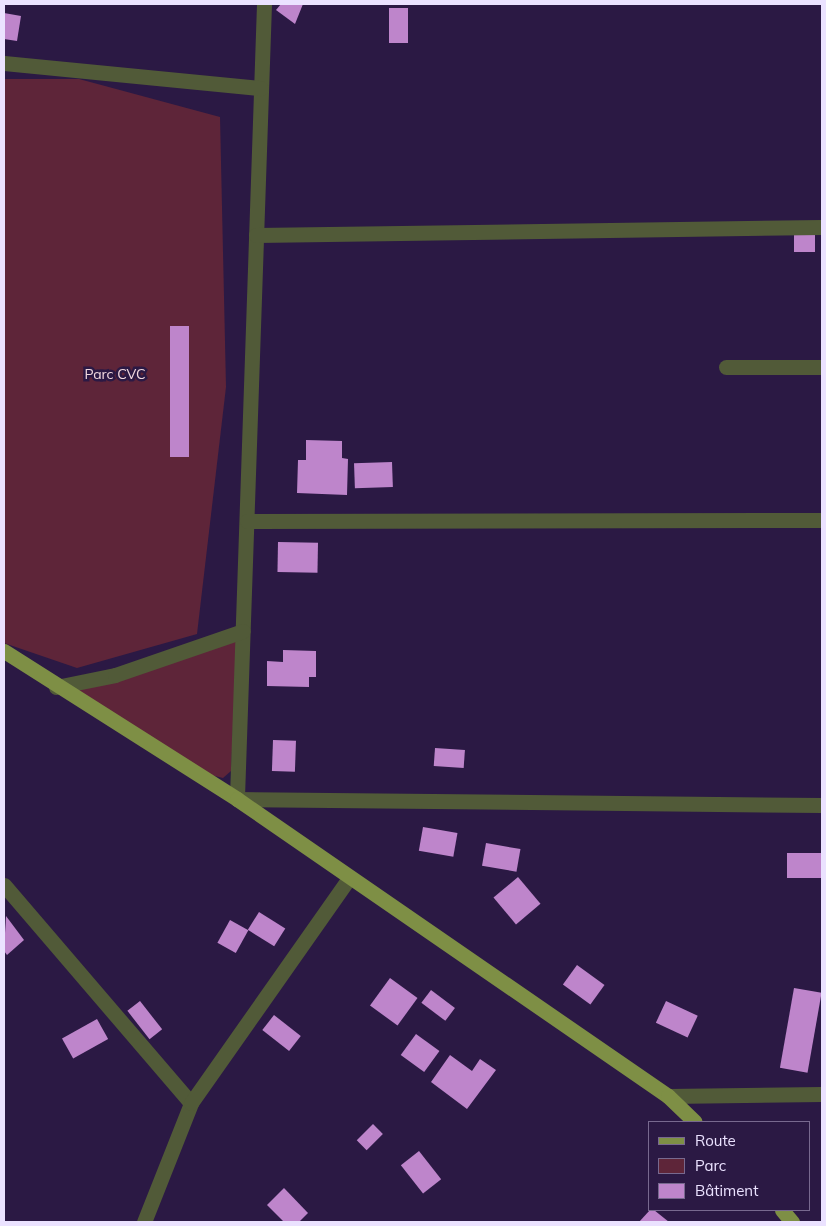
<!DOCTYPE html>
<meta charset="utf-8">
<style>
body{margin:0}
#map{position:relative;width:826px;height:1226px;overflow:hidden;background:#2b1944;font-family:Mulish,sans-serif}
div>[style]{position:absolute}
[style*='--x']{left:calc(var(--x)*1px);top:calc(var(--y)*1px);width:calc(var(--w)*1px);rotate:calc(var(--a)*1deg)}
.green>*{inset:0;background:#5e2539}
.building>*{inset:0;background:#be85cb;transform-origin:0 0}
.minor>*{height:15px;margin:-7.5px;padding:0 7.5px;transform-origin:7.5px;border-radius:7.5px;background:#515a38}
.major>*{height:15px;margin:-7.5px;padding:0 7.5px;transform-origin:7.5px;border-radius:7.5px;background:#7e8f45}
span{translate:-50% -50%;white-space:nowrap;text-align:center;line-height:1.15;-webkit-text-stroke:5px #2b1944;paint-order:stroke}
.park-label{font-size:14px;color:#f2d9df}
.frame{position:absolute;inset:0;border:5px solid #ebe2ff;pointer-events:none}
.legend{position:absolute;left:648px;top:1121px;width:162px;height:90px;box-sizing:border-box;background:#2b1944;border:1px solid #78698f;margin:0;padding:6px 9px;list-style:none;font-size:15px;color:#ebe2ff}
.legend li{display:flex;align-items:center;gap:10px;height:25px}
.legend b{width:25px;border:1px solid #78698f}
</style>
<div id="map">
<div class="green">
<i style="clip-path:polygon(4px 79px,79px 79px,220px 117px,226px 387px,197px 634px,77px 668px,4px 643px)"></i>
<i style="clip-path:polygon(237px 640px,231px 771px,223px 778px,211px 775px,74px 691px)"></i>
</div>
<div class="building">
<i style="clip-path:polygon(281px 4px,303px 4px,295px 24px,276px 10px)"></i>
<i style="left:389px;top:8px;width:19px;height:35px"></i>
<i style="clip-path:polygon(4px 13px,21px 16px,17px 41px,4px 39px)"></i>
<i style="left:794px;top:235px;width:21px;height:17px"></i>
<i style="left:170px;top:326px;width:19px;height:131px"></i>
<i style="clip-path:polygon(306px 440px,342px 441px,342px 458px,348px 459px,347px 495px,297px 493px,298px 460px,306px 460px)"></i>
<i style="left:392px;top:462px;width:25px;height:38px;rotate:88deg"></i>
<i style="left:278px;top:542px;width:40px;height:30px;rotate:1deg"></i>
<i style="clip-path:polygon(283px 650px,316px 651px,316px 677px,309px 677px,309px 687px,267px 686px,267px 661px,283px 662px)"></i>
<i style="left:273px;top:740px;width:23px;height:31px;rotate:2deg"></i>
<i style="left:435px;top:748px;width:30px;height:18px;rotate:4deg"></i>
<i style="left:423px;top:827px;width:35px;height:24px;rotate:10deg"></i>
<i style="left:486px;top:843px;width:35px;height:23px;rotate:10deg"></i>
<i style="left:821px;top:853px;width:25px;height:34px;rotate:90deg"></i>
<i style="left:518px;top:877px;width:35px;height:32px;rotate:50deg"></i>
<i style="left:259px;top:912px;width:31px;height:21px;rotate:32deg"></i>
<i style="clip-path:polygon(6px 916px,24px 940px,7px 955px,4px 951px)"></i>
<i style="left:230px;top:920px;width:21px;height:26px;rotate:29deg"></i>
<i style="left:577px;top:965px;width:34px;height:24px;rotate:36deg"></i>
<i style="left:390px;top:978px;width:34px;height:34px;rotate:36deg"></i>
<i style="left:794px;top:988px;width:28px;height:81px;rotate:10deg"></i>
<i style="left:431px;top:990px;width:30px;height:16px;rotate:37deg"></i>
<i style="left:140px;top:1001px;width:36px;height:16px;rotate:52deg"></i>
<i style="left:666px;top:1001px;width:35px;height:24px;rotate:25deg"></i>
<i style="left:274px;top:1015px;width:34px;height:19px;rotate:38deg"></i>
<i style="left:97px;top:1019px;width:23px;height:40px;rotate:61deg"></i>
<i style="left:416px;top:1034px;width:29px;height:26px;rotate:36deg"></i>
<i style="clip-path:polygon(450px 1055px,472px 1071px,480px 1059px,496px 1070px,467px 1109px,431px 1082px)"></i>
<i style="left:373px;top:1124px;width:14px;height:23px;rotate:45deg"></i>
<i style="left:419px;top:1151px;width:36px;height:23px;rotate:52deg"></i>
<i style="clip-path:polygon(284px 1188px,308px 1213px,299px 1222px,284px 1222px,267px 1205px)"></i>
<i style="clip-path:polygon(650px 1210px,654px 1210px,669px 1222px,639px 1222px)"></i>
</div>
<div class="minor">
<i style="--x:264;--y:4;--w:795;--a:91.95"></i>
<i style="--x:237;--y:799;--w:585;--a:0.59"></i>
<i style="--x:4;--y:63;--w:258;--a:5.6"></i>
<i style="--x:256;--y:235;--w:566;--a:-0.81"></i>
<i style="--x:726;--y:367;--w:96;--a:0"></i>
<i style="--x:247;--y:521;--w:575;--a:-0.1"></i>
<i style="--x:56;--y:687;--w:60;--a:-11.5"></i>
<i style="--x:115;--y:675;--w:135;--a:-19"></i>
<i style="--x:4;--y:885;--w:287;--a:49.4"></i>
<i style="--x:668;--y:1096;--w:154;--a:-0.7"></i>
<i style="--x:144;--y:1222;--w:128;--a:-68.4"></i>
<i style="--x:191;--y:1103;--w:275;--a:-54.9"></i>
</div>
<div class="major">
<i style="--x:4;--y:651;--w:276;--a:32.4"></i>
<i style="--x:237;--y:799;--w:523;--a:34.57"></i>
<i style="--x:668;--y:1096;--w:37;--a:44"></i>
<i style="--x:782;--y:1210;--w:16;--a:50"></i>
</div>
<div class="park-label">
<span style="left:115px;top:374px">Parc CVC</span>
</div>
<div class="frame"></div>
<ul class="legend">
<li><b style="height:6px;background:#7e8f45"></b>Route</li>
<li><b style="height:14px;background:#5e2539"></b>Parc</li>
<li><b style="height:14px;background:#be85cb"></b>Bâtiment</li>
</ul>
</div>
